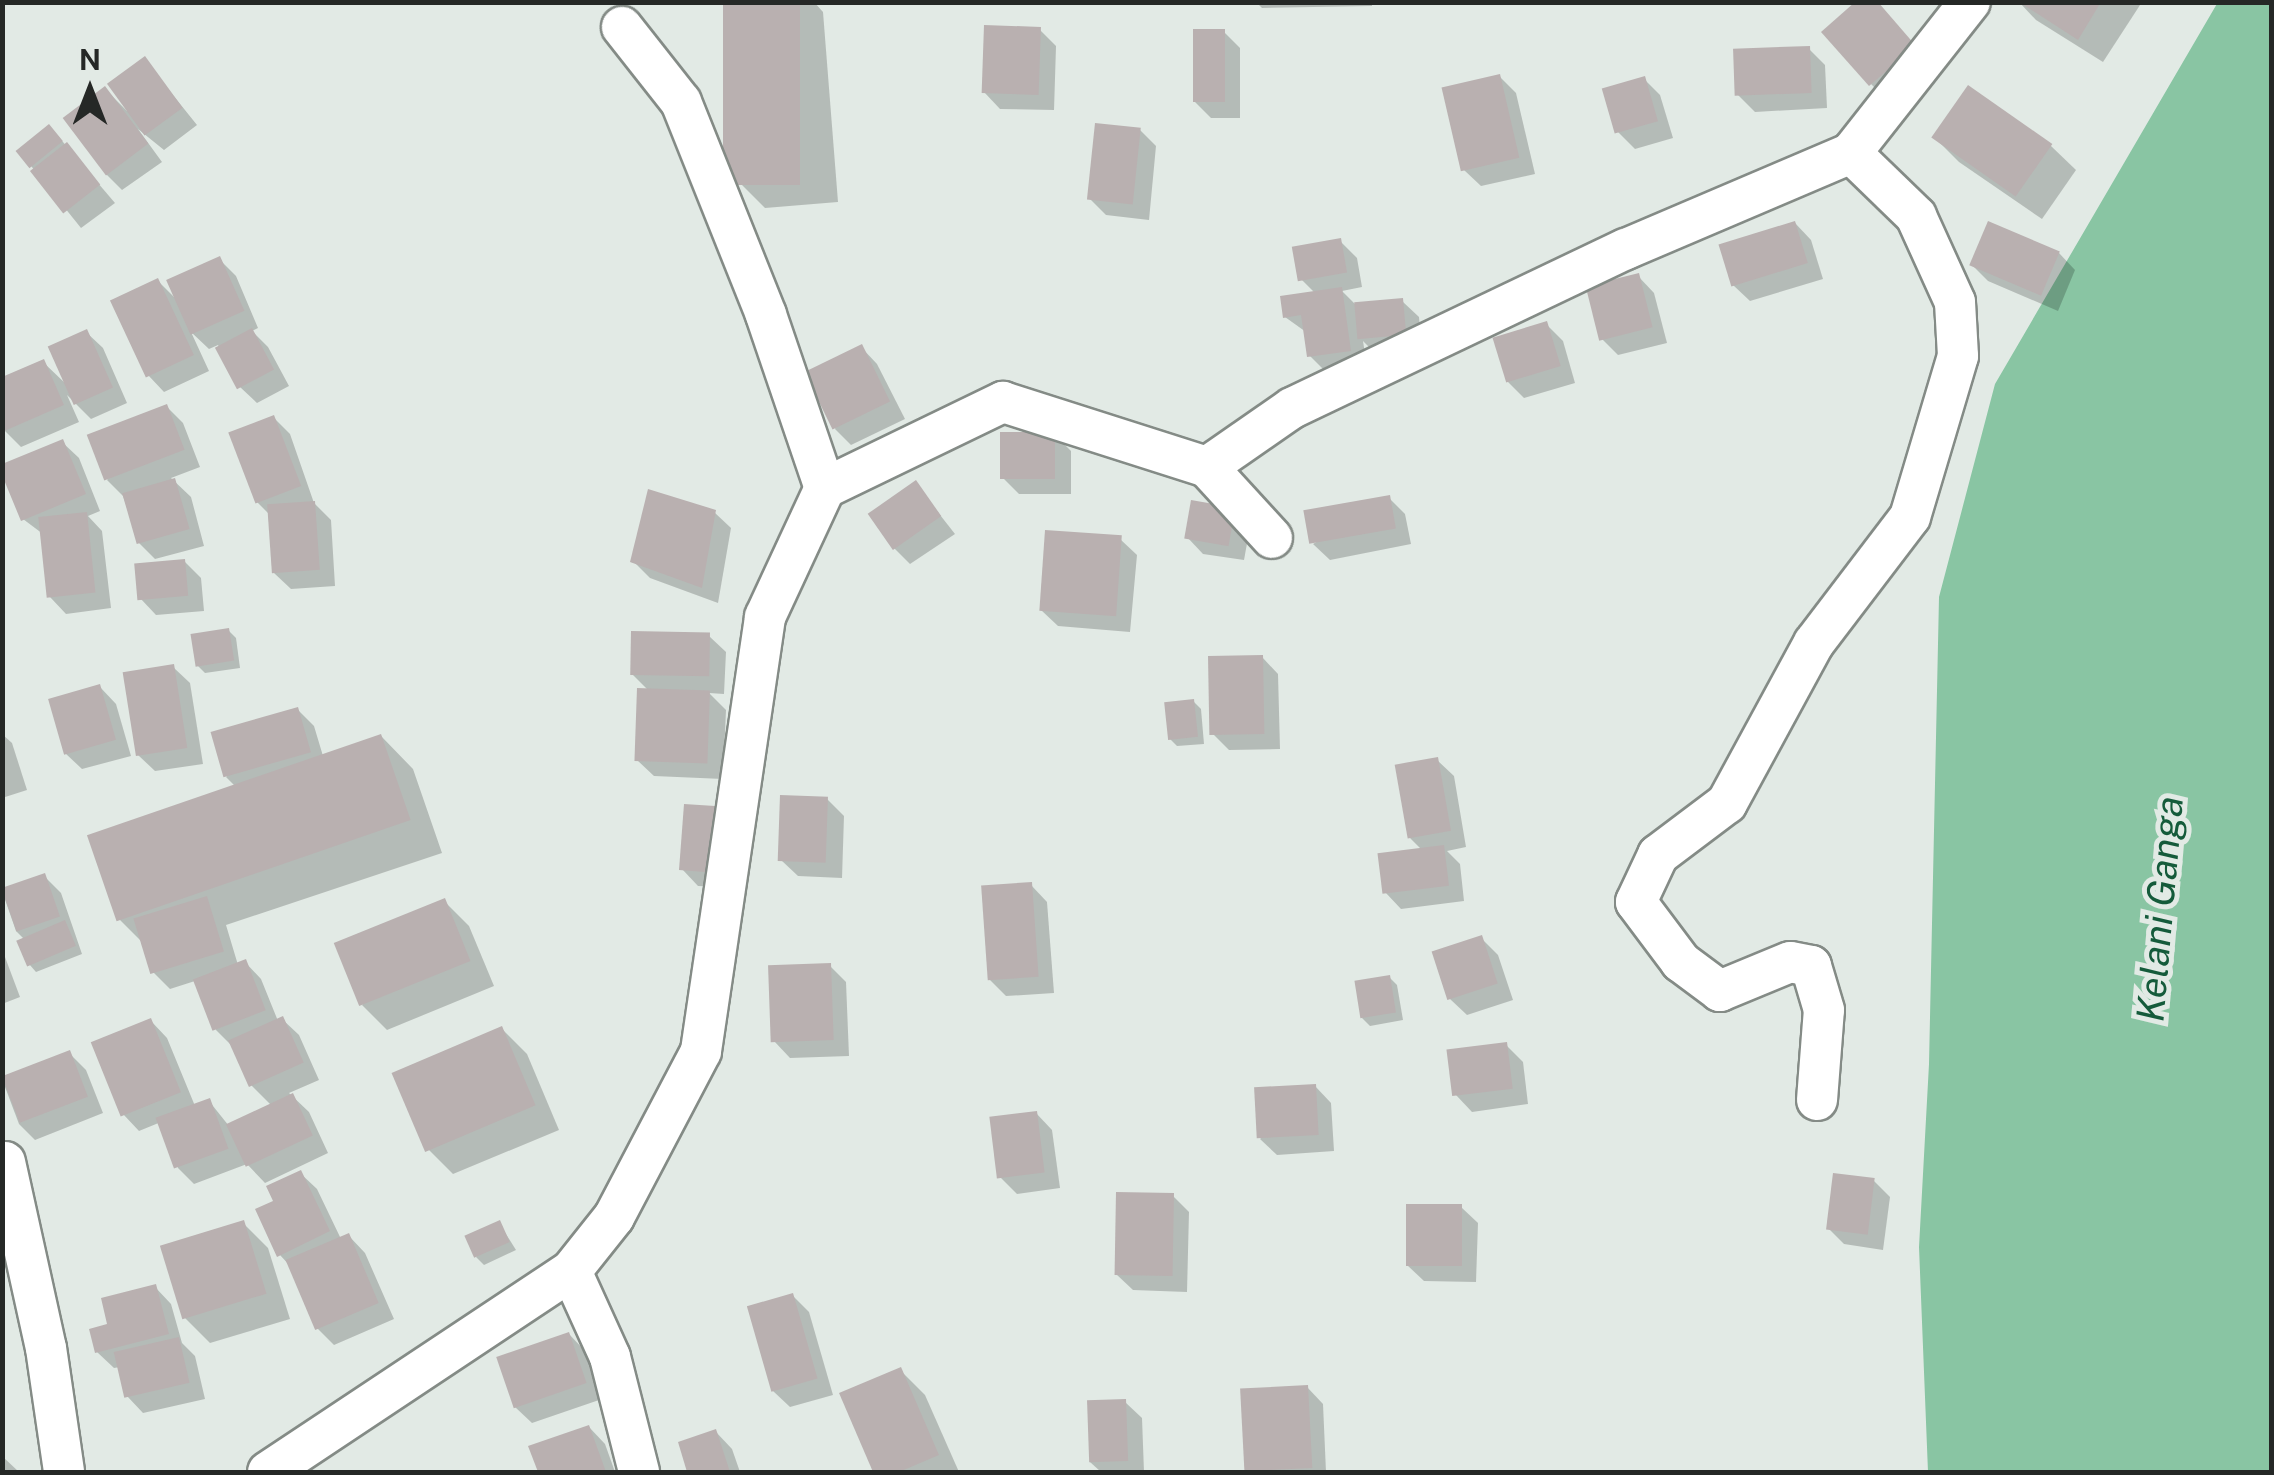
<!DOCTYPE html>
<style>
body{margin:0}
#map{position:relative;width:2274px;height:1475px;overflow:hidden;background:#e2eae5;font-family:"Public Sans",sans-serif}
div>[style]{position:absolute}
[style*='--x']{left:calc(var(--x)*1px);top:calc(var(--y)*1px);width:calc(var(--w)*1px);rotate:calc(var(--a)*1deg)}
.water>*{inset:0;background:#89c5a3}
.shadow>*{inset:0;background:#0003}
.building>*{inset:0;background:#b9b0b0;transform-origin:0 0}
.roads{filter:drop-shadow(2px 0 #848b86) drop-shadow(-2px 0 #848b86) drop-shadow(0 2px #848b86) drop-shadow(0 -2px #848b86)}
.street>*{height:40px;margin:-20px;padding:0 20px;transform-origin:20px;border-radius:20px;background:#fff}
span{translate:-50% -50%;white-space:nowrap;text-align:center;line-height:1.15;-webkit-text-stroke:10px #e2eae5;paint-order:stroke}
.water-label{font-size:38px;color:#155b3b;font-style:italic}
.frame{position:absolute;inset:0;border:5px solid #252826;pointer-events:none}
.north{position:absolute;left:40px;top:40px;width:100px;height:100px;-webkit-text-stroke:8px #e2eae5;paint-order:stroke;rotate:0deg;font-size:28px;font-weight:700;line-height:40px;text-align:center;color:#252826}
.north::after{content:'';display:block;margin:auto;width:35px;height:45px;background:#252826;clip-path:polygon(50% 0,100% 100%,50% 72%,0 100%)}
</style>
<div id="map">
<div class="water">
<i style="clip-path:polygon(2218px 2px,2272px 3px,2271px 1472px,1928px 1472px,1919px 1247px,1929px 1064px,1939px 597px,1995px 384px)"></i>
</div>
<div class="shadow">
<i style="clip-path:polygon(725px 2px,814px 2px,823px 12px,838px 202px,765px 208px,740px 183px)"></i>
<i style="clip-path:polygon(1256px 2px,1372px 2px,1372px 6px,1262px 8px)"></i>
<i style="clip-path:polygon(2019px 2px,2142px 2px,2103px 62px,2036px 20px)"></i>
<i style="clip-path:polygon(1884px 11px,1930px 64px,1887px 100px,1871px 84px)"></i>
<i style="clip-path:polygon(1040px 30px,1056px 46px,1054px 110px,1000px 109px,984px 92px)"></i>
<i style="clip-path:polygon(1224px 32px,1240px 48px,1240px 118px,1211px 118px,1194px 101px)"></i>
<i style="clip-path:polygon(1809px 49px,1825px 65px,1827px 108px,1755px 112px,1738px 95px)"></i>
<i style="clip-path:polygon(144px 59px,197px 125px,164px 150px,138px 129px,162px 162px,122px 190px,106px 174px,105px 89px,127px 111px)"></i>
<i style="clip-path:polygon(1500px 77px,1516px 93px,1535px 174px,1481px 186px,1464px 170px)"></i>
<i style="clip-path:polygon(1644px 79px,1660px 95px,1673px 138px,1635px 149px,1618px 132px)"></i>
<i style="clip-path:polygon(1140px 130px,1156px 146px,1149px 220px,1106px 215px,1090px 199px)"></i>
<i style="clip-path:polygon(57px 135px,115px 203px,81px 228px,19px 151px)"></i>
<i style="clip-path:polygon(1934px 137px,2051px 146px,2076px 170px,2042px 219px,1959px 162px)"></i>
<i style="clip-path:polygon(1795px 223px,1811px 240px,1823px 279px,1750px 301px,1733px 285px)"></i>
<i style="clip-path:polygon(1340px 241px,1357px 258px,1362px 287px,1342px 291px,1356px 305px,1402px 301px,1419px 317px,1422px 351px,1377px 355px,1363px 341px,1367px 367px,1326px 372px,1310px 356px,1306px 332px,1285px 317px,1315px 293px,1300px 278px)"></i>
<i style="clip-path:polygon(2059px 253px,2075px 270px,2058px 311px,1988px 281px,1972px 265px)"></i>
<i style="clip-path:polygon(219px 259px,236px 276px,258px 328px,252px 331px,268px 347px,289px 386px,257px 403px,240px 387px,218px 345px,209px 349px,191px 332px,209px 371px,164px 392px,148px 375px,158px 281px,178px 301px)"></i>
<i style="clip-path:polygon(1638px 276px,1654px 293px,1667px 343px,1618px 355px,1602px 339px)"></i>
<i style="clip-path:polygon(1546px 324px,1563px 341px,1575px 383px,1524px 398px,1507px 381px)"></i>
<i style="clip-path:polygon(86px 332px,103px 348px,127px 403px,91px 419px,67px 395px,79px 422px,21px 447px,5px 431px,43px 362px,67px 385px)"></i>
<i style="clip-path:polygon(861px 347px,877px 364px,905px 419px,851px 445px,835px 429px)"></i>
<i style="clip-path:polygon(167px 407px,183px 423px,200px 467px,171px 478px,191px 497px,204px 546px,155px 559px,139px 543px,123px 496px,107px 480px)"></i>
<i style="clip-path:polygon(274px 418px,290px 434px,314px 503px,331px 520px,335px 586px,291px 589px,274px 573px,270px 515px,257px 502px)"></i>
<i style="clip-path:polygon(1054px 434px,1071px 451px,1071px 494px,1019px 494px,1003px 478px)"></i>
<i style="clip-path:polygon(62px 442px,79px 458px,100px 511px,88px 516px,102px 531px,111px 608px,66px 614px,50px 597px,43px 534px,23px 519px)"></i>
<i style="clip-path:polygon(915px 483px,955px 534px,910px 564px,894px 548px)"></i>
<i style="clip-path:polygon(1389px 498px,1405px 514px,1411px 544px,1330px 560px,1313px 544px)"></i>
<i style="clip-path:polygon(1233px 510px,1250px 527px,1244px 560px,1203px 554px,1187px 537px)"></i>
<i style="clip-path:polygon(714px 512px,731px 528px,718px 603px,650px 578px,633px 561px)"></i>
<i style="clip-path:polygon(1120px 539px,1137px 555px,1130px 632px,1058px 626px,1041px 610px)"></i>
<i style="clip-path:polygon(184px 561px,201px 578px,204px 611px,156px 615px,140px 598px)"></i>
<i style="clip-path:polygon(228px 630px,236px 638px,240px 668px,205px 673px,197px 665px)"></i>
<i style="clip-path:polygon(709px 636px,726px 652px,724px 694px,709px 693px,726px 710px,723px 779px,654px 776px,637px 760px,649px 691px,632px 674px)"></i>
<i style="clip-path:polygon(1262px 657px,1278px 674px,1280px 749px,1229px 750px,1213px 734px)"></i>
<i style="clip-path:polygon(173px 667px,190px 683px,203px 764px,155px 771px,138px 755px)"></i>
<i style="clip-path:polygon(100px 687px,116px 704px,131px 756px,82px 769px,65px 753px)"></i>
<i style="clip-path:polygon(1193px 701px,1201px 709px,1204px 744px,1177px 746px,1170px 739px)"></i>
<i style="clip-path:polygon(298px 710px,314px 726px,323px 756px,381px 736px,413px 769px,442px 853px,226px 925px,238px 965px,245px 962px,261px 979px,278px 1021px,282px 1019px,299px 1035px,319px 1080px,289px 1093px,309px 1112px,328px 1153px,265px 1183px,247px 1164px,194px 1184px,178px 1168px,161px 1122px,139px 1131px,123px 1114px,151px 1021px,167px 1038px,195px 1106px,209px 1101px,229px 1126px,272px 1106px,252px 1086px,232px 1046px,216px 1030px,195px 981px,170px 989px,153px 972px,144px 944px,118px 918px,235px 786px,226px 777px)"></i>
<i style="clip-path:polygon(2px 734px,12px 743px,27px 790px,2px 798px)"></i>
<i style="clip-path:polygon(1437px 760px,1454px 776px,1466px 847px,1447px 851px,1460px 864px,1464px 901px,1401px 909px,1385px 892px,1422px 850px,1410px 838px)"></i>
<i style="clip-path:polygon(827px 799px,844px 816px,842px 878px,798px 876px,781px 860px)"></i>
<i style="clip-path:polygon(713px 809px,730px 825px,721px 887px,698px 886px,682px 869px)"></i>
<i style="clip-path:polygon(44px 876px,61px 893px,82px 954px,36px 972px,29px 964px,24px 939px,16px 931px,2px 891px)"></i>
<i style="clip-path:polygon(1031px 885px,1047px 902px,1054px 993px,1006px 996px,990px 980px)"></i>
<i style="clip-path:polygon(444px 901px,469px 926px,494px 986px,387px 1030px,362px 1005px)"></i>
<i style="clip-path:polygon(1481px 938px,1498px 955px,1513px 1000px,1467px 1015px,1450px 999px)"></i>
<i style="clip-path:polygon(2px 949px,20px 997px,2px 1004px)"></i>
<i style="clip-path:polygon(830px 966px,846px 982px,849px 1056px,790px 1058px,774px 1041px)"></i>
<i style="clip-path:polygon(1389px 977px,1397px 985px,1403px 1020px,1370px 1026px,1362px 1018px)"></i>
<i style="clip-path:polygon(502px 1029px,527px 1054px,559px 1130px,453px 1174px,428px 1149px)"></i>
<i style="clip-path:polygon(1506px 1045px,1523px 1062px,1528px 1104px,1472px 1112px,1456px 1095px)"></i>
<i style="clip-path:polygon(69px 1053px,86px 1070px,103px 1113px,35px 1140px,19px 1124px,2px 1079px)"></i>
<i style="clip-path:polygon(1315px 1086px,1331px 1103px,1334px 1151px,1277px 1155px,1260px 1139px)"></i>
<i style="clip-path:polygon(1036px 1113px,1052px 1130px,1060px 1188px,1017px 1194px,1001px 1178px)"></i>
<i style="clip-path:polygon(300px 1173px,317px 1189px,341px 1239px,349px 1236px,365px 1253px,394px 1319px,334px 1345px,317px 1328px,291px 1267px,280px 1255px,276px 1202px)"></i>
<i style="clip-path:polygon(1874px 1181px,1890px 1197px,1883px 1250px,1844px 1244px,1828px 1228px)"></i>
<i style="clip-path:polygon(1173px 1196px,1189px 1212px,1187px 1292px,1133px 1290px,1116px 1274px)"></i>
<i style="clip-path:polygon(1461px 1207px,1478px 1223px,1476px 1282px,1424px 1281px,1407px 1265px)"></i>
<i style="clip-path:polygon(243px 1223px,268px 1248px,290px 1319px,210px 1343px,185px 1318px)"></i>
<i style="clip-path:polygon(499px 1223px,516px 1250px,484px 1265px,476px 1257px)"></i>
<i style="clip-path:polygon(155px 1287px,171px 1304px,182px 1343px,195px 1356px,205px 1399px,143px 1413px,127px 1396px,120px 1367px,114px 1368px,97px 1352px,110px 1325px)"></i>
<i style="clip-path:polygon(793px 1296px,809px 1312px,833px 1395px,790px 1407px,773px 1391px)"></i>
<i style="clip-path:polygon(569px 1334px,585px 1351px,602px 1399px,532px 1423px,515px 1407px)"></i>
<i style="clip-path:polygon(900px 1370px,925px 1395px,959px 1472px,876px 1472px,842px 1394px)"></i>
<i style="clip-path:polygon(1307px 1387px,1323px 1404px,1326px 1472px,1248px 1472px)"></i>
<i style="clip-path:polygon(1125px 1402px,1142px 1418px,1144px 1472px,1101px 1472px,1090px 1462px)"></i>
<i style="clip-path:polygon(589px 1427px,605px 1444px,615px 1472px,540px 1472px,532px 1448px)"></i>
<i style="clip-path:polygon(716px 1432px,732px 1449px,740px 1472px,690px 1472px,681px 1443px)"></i>
<i style="clip-path:polygon(2px 1456px,19px 1472px,2px 1472px)"></i>
</div>
<div class="building">
<i style="left:723px;top:2px;width:77px;height:183px"></i>
<i style="clip-path:polygon(1855px 2px,1878px 2px,1916px 46px,1869px 86px,1821px 32px)"></i>
<i style="clip-path:polygon(2019px 2px,2101px 2px,2078px 40px)"></i>
<i style="left:984px;top:25px;width:57px;height:68px;rotate:2deg"></i>
<i style="left:1193px;top:29px;width:32px;height:73px"></i>
<i style="left:1810px;top:46px;width:47px;height:77px;rotate:88deg"></i>
<i style="left:145px;top:56px;width:64px;height:47px;rotate:54deg"></i>
<i style="left:1500px;top:74px;width:86px;height:60px;rotate:77deg"></i>
<i style="left:1645px;top:76px;width:47px;height:45px;rotate:74deg"></i>
<i style="left:1968px;top:85px;width:103px;height:64px;rotate:35deg"></i>
<i style="left:105px;top:86px;width:72px;height:53px;rotate:53deg"></i>
<i style="left:1095px;top:123px;width:46px;height:77px;rotate:6deg"></i>
<i style="left:49px;top:124px;width:22px;height:43px;rotate:51deg"></i>
<i style="left:67px;top:142px;width:54px;height:47px;rotate:52deg"></i>
<i style="left:1795px;top:221px;width:44px;height:80px;rotate:73deg"></i>
<i style="left:1988px;top:221px;width:78px;height:48px;rotate:23deg"></i>
<i style="left:1341px;top:238px;width:35px;height:50px;rotate:80deg"></i>
<i style="left:220px;top:256px;width:60px;height:59px;rotate:66deg"></i>
<i style="left:1639px;top:273px;width:56px;height:55px;rotate:76deg"></i>
<i style="left:158px;top:278px;width:85px;height:53px;rotate:65deg"></i>
<i style="clip-path:polygon(1342px 287px,1351px 351px,1307px 357px,1301px 315px,1283px 318px,1280px 296px)"></i>
<i style="left:1403px;top:298px;width:37px;height:49px;rotate:85deg"></i>
<i style="left:1547px;top:321px;width:47px;height:57px;rotate:73deg"></i>
<i style="left:252px;top:328px;width:47px;height:42px;rotate:62deg"></i>
<i style="left:87px;top:329px;width:64px;height:43px;rotate:66deg"></i>
<i style="left:862px;top:344px;width:64px;height:64px;rotate:64deg"></i>
<i style="clip-path:polygon(44px 359px,64px 405px,2px 432px,2px 377px)"></i>
<i style="left:167px;top:404px;width:49px;height:86px;rotate:69deg"></i>
<i style="left:274px;top:415px;width:76px;height:49px;rotate:69deg"></i>
<i style="left:1000px;top:432px;width:55px;height:47px"></i>
<i style="clip-path:polygon(63px 439px,86px 494px,21px 521px,2px 475px,2px 464px)"></i>
<i style="left:175px;top:478px;width:53px;height:55px;rotate:74deg"></i>
<i style="left:916px;top:480px;width:44px;height:59px;rotate:55deg"></i>
<i style="clip-path:polygon(648px 489px,716px 510px,702px 588px,630px 562px)"></i>
<i style="left:1390px;top:495px;width:34px;height:88px;rotate:80deg"></i>
<i style="left:1191px;top:500px;width:45px;height:39px;rotate:10deg"></i>
<i style="left:315px;top:501px;width:69px;height:48px;rotate:86deg"></i>
<i style="left:87px;top:512px;width:81px;height:49px;rotate:84deg"></i>
<i style="left:1045px;top:530px;width:77px;height:81px;rotate:4deg"></i>
<i style="left:185px;top:559px;width:37px;height:51px;rotate:85deg"></i>
<i style="left:229px;top:628px;width:33px;height:39px;rotate:81deg"></i>
<i style="left:631px;top:631px;width:79px;height:44px;rotate:1deg"></i>
<i style="left:1263px;top:655px;width:79px;height:55px;rotate:89deg"></i>
<i style="left:174px;top:664px;width:85px;height:52px;rotate:81deg"></i>
<i style="left:100px;top:684px;width:58px;height:54px;rotate:74deg"></i>
<i style="left:637px;top:688px;width:73px;height:73px;rotate:2deg"></i>
<i style="left:1194px;top:699px;width:38px;height:30px;rotate:84deg"></i>
<i style="left:298px;top:707px;width:47px;height:91px;rotate:74deg"></i>
<i style="left:381px;top:734px;width:91px;height:311px;rotate:71deg"></i>
<i style="left:1438px;top:757px;width:75px;height:44px;rotate:80deg"></i>
<i style="left:780px;top:795px;width:48px;height:66px;rotate:2deg"></i>
<i style="clip-path:polygon(684px 804px,715px 806px,705px 872px,679px 870px)"></i>
<i style="left:1444px;top:845px;width:41px;height:67px;rotate:83deg"></i>
<i style="left:45px;top:873px;width:46px;height:46px;rotate:71deg"></i>
<i style="left:1032px;top:882px;width:95px;height:51px;rotate:86deg"></i>
<i style="left:207px;top:896px;width:58px;height:77px;rotate:73deg"></i>
<i style="left:445px;top:898px;width:68px;height:120px;rotate:68deg"></i>
<i style="left:65px;top:920px;width:28px;height:53px;rotate:67deg"></i>
<i style="left:1482px;top:935px;width:51px;height:53px;rotate:72deg"></i>
<i style="left:246px;top:959px;width:55px;height:57px;rotate:69deg"></i>
<i style="left:831px;top:963px;width:77px;height:63px;rotate:88deg"></i>
<i style="left:1390px;top:975px;width:38px;height:36px;rotate:81deg"></i>
<i style="left:283px;top:1016px;width:51px;height:60px;rotate:66deg"></i>
<i style="left:151px;top:1018px;width:80px;height:65px;rotate:68deg"></i>
<i style="left:502px;top:1026px;width:86px;height:120px;rotate:67deg"></i>
<i style="left:1507px;top:1042px;width:47px;height:61px;rotate:83deg"></i>
<i style="left:70px;top:1050px;width:50px;height:73px;rotate:69deg"></i>
<i style="left:1316px;top:1084px;width:51px;height:62px;rotate:87deg"></i>
<i style="left:293px;top:1093px;width:47px;height:74px;rotate:65deg"></i>
<i style="left:210px;top:1098px;width:54px;height:58px;rotate:70deg"></i>
<i style="left:1037px;top:1111px;width:62px;height:48px;rotate:83deg"></i>
<i style="clip-path:polygon(301px 1170px,330px 1231px,277px 1257px,255px 1209px,273px 1201px,266px 1186px)"></i>
<i style="left:1833px;top:1173px;width:42px;height:57px;rotate:7deg"></i>
<i style="left:1116px;top:1192px;width:58px;height:83px;rotate:1deg"></i>
<i style="left:1406px;top:1204px;width:56px;height:62px"></i>
<i style="left:244px;top:1220px;width:77px;height:88px;rotate:73deg"></i>
<i style="left:500px;top:1220px;width:24px;height:39px;rotate:66deg"></i>
<i style="left:349px;top:1233px;width:76px;height:69px;rotate:67deg"></i>
<i style="clip-path:polygon(156px 1284px,169px 1334px,95px 1353px,89px 1329px,107px 1324px,101px 1298px)"></i>
<i style="left:793px;top:1293px;width:89px;height:48px;rotate:74deg"></i>
<i style="left:569px;top:1332px;width:54px;height:77px;rotate:71deg"></i>
<i style="left:179px;top:1337px;width:47px;height:67px;rotate:77deg"></i>
<i style="clip-path:polygon(901px 1367px,939px 1455px,899px 1472px,873px 1472px,839px 1393px)"></i>
<i style="left:1308px;top:1385px;width:83px;height:68px;rotate:87deg"></i>
<i style="left:1126px;top:1399px;width:62px;height:39px;rotate:88deg"></i>
<i style="clip-path:polygon(589px 1425px,606px 1472px,538px 1472px,528px 1446px)"></i>
<i style="clip-path:polygon(716px 1429px,730px 1472px,687px 1472px,678px 1442px)"></i>
</div>
<div class="roads">
<div class="street">
<i style="--x:622;--y:27;--w:95;--a:51.8"></i>
<i style="--x:681;--y:102;--w:229;--a:68.2"></i>
<i style="--x:766;--y:315;--w:183;--a:71.2"></i>
<i style="--x:1207;--y:467;--w:103;--a:-34.8"></i>
<i style="--x:1292;--y:408;--w:370;--a:-25.5"></i>
<i style="--x:1626;--y:249;--w:245;--a:-23.1"></i>
<i style="--x:1851;--y:153;--w:192;--a:-51.8"></i>
<i style="--x:1817;--y:1100;--w:90;--a:-85.6"></i>
<i style="--x:1824;--y:1010;--w:46;--a:-106.5"></i>
<i style="--x:1811;--y:966;--w:21;--a:-169"></i>
<i style="--x:1790;--y:962;--w:76;--a:157.5"></i>
<i style="--x:1720;--y:991;--w:49;--a:-143.4"></i>
<i style="--x:1681;--y:962;--w:75;--a:-126.9"></i>
<i style="--x:1636;--y:902;--w:52;--a:-64.9"></i>
<i style="--x:1658;--y:855;--w:86;--a:-37"></i>
<i style="--x:1727;--y:803;--w:182;--a:-61.5"></i>
<i style="--x:1814;--y:643;--w:158;--a:-52.7"></i>
<i style="--x:1910;--y:517;--w:168;--a:-73.4"></i>
<i style="--x:1958;--y:356;--w:54;--a:-93.2"></i>
<i style="--x:1955;--y:302;--w:94;--a:-114.4"></i>
<i style="--x:1916;--y:216;--w:91;--a:-135.9"></i>
<i style="--x:5;--y:1162;--w:190;--a:77.6"></i>
<i style="--x:46;--y:1348;--w:125;--a:81.7"></i>
<i style="--x:571;--y:1271;--w:94;--a:65.6"></i>
<i style="--x:610;--y:1357;--w:119;--a:75.8"></i>
<i style="--x:268;--y:1472;--w:364;--a:-33.6"></i>
<i style="--x:571;--y:1271;--w:69;--a:-51.5"></i>
<i style="--x:614;--y:1217;--w:187;--a:-62.3"></i>
<i style="--x:701;--y:1051;--w:439;--a:-81.6"></i>
<i style="--x:765;--y:617;--w:142;--a:-65.1"></i>
<i style="--x:825;--y:488;--w:198;--a:-25.8"></i>
<i style="--x:1003;--y:402;--w:214;--a:17.7"></i>
<i style="--x:1207;--y:467;--w:96;--a:47.5"></i>
</div>
</div>
<div class="water-label">
<span style="left:2160px;top:909px;rotate:-85deg">Kelani Ganga</span>
</div>
<div class="frame"></div>
<div class="north">N</div>
</div>
